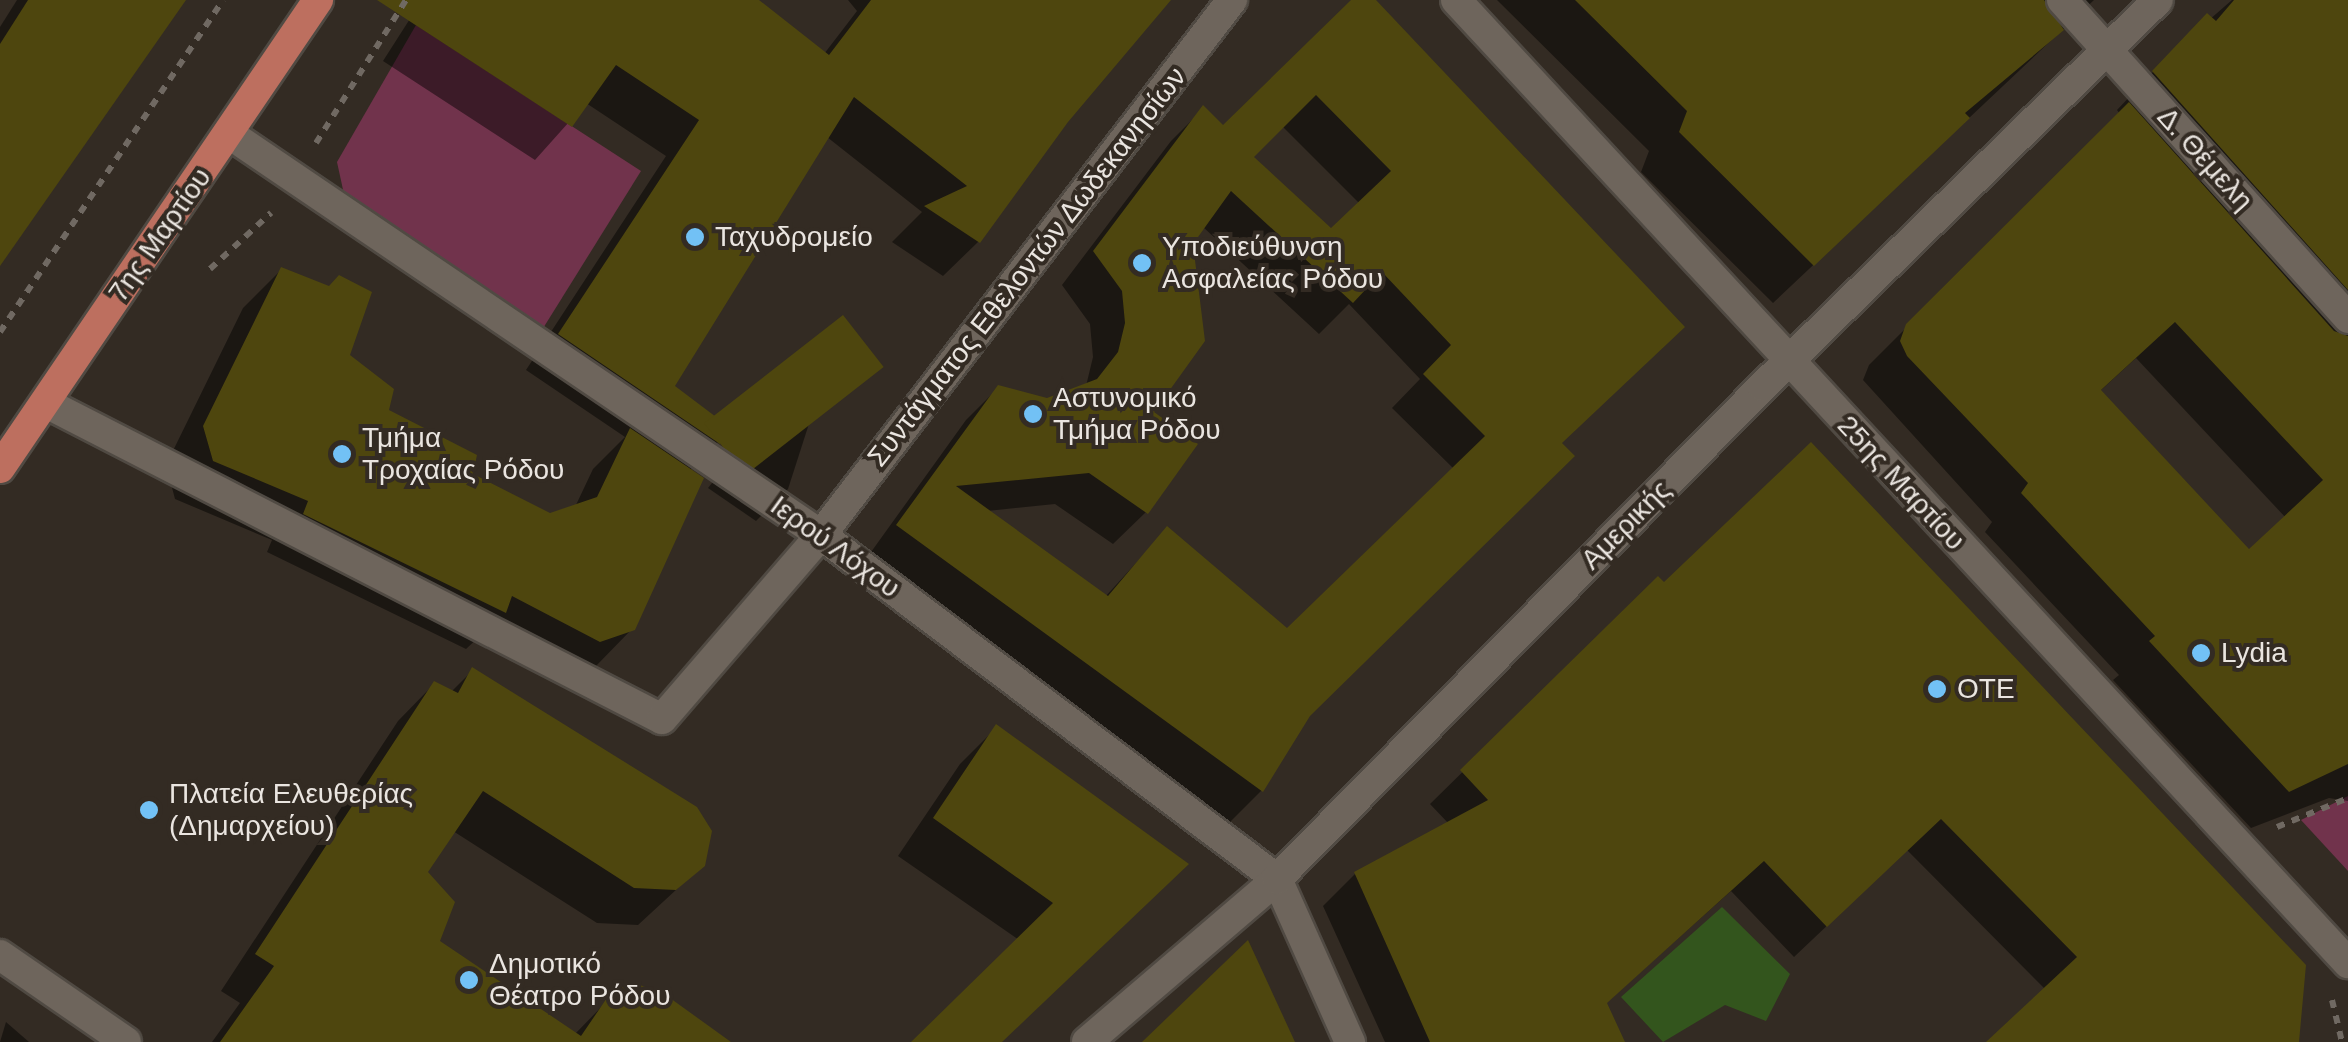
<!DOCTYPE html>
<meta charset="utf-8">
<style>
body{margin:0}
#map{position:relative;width:2348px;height:1042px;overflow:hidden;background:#332b23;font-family:Arial,sans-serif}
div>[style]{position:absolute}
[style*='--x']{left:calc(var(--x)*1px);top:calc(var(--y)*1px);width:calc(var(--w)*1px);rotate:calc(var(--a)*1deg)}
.green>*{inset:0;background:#71334c}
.water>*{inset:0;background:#33551d}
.shadow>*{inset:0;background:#0007}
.building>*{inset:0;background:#4e460e;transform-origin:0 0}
.path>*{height:6px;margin-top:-3px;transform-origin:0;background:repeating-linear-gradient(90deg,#706962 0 8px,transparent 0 16px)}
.roads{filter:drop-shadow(2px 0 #504a43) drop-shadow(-2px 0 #504a43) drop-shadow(0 2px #504a43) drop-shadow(0 -2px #504a43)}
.minor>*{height:30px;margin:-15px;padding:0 15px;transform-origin:15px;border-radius:15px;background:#6e655c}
.major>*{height:30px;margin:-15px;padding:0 15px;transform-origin:15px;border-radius:15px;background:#bd6f5f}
.dots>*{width:28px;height:28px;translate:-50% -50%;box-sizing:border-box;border:5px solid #332b23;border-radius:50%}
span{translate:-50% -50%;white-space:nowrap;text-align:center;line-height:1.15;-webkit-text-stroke:8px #332b23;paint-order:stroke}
.street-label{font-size:28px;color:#eae5e0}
.poi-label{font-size:28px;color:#eae5e0}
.left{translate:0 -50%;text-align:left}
</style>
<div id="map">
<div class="green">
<i style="clip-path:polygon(416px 25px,641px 171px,537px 338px,347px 208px,337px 162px)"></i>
<i style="clip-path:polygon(2348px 796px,2348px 871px,2301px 820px)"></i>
</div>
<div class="water">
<i style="clip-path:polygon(1722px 907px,1790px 974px,1766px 1021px,1725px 1005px,1663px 1042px,1621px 997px)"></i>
</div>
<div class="shadow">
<i style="clip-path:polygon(17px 0,183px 0,0 262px,0 27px)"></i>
<i style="clip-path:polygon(422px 0,750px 0,824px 54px,857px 11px,848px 0,1166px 0,1066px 120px,978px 242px,943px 276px,892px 242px,922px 212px,827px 137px,671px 387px,718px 442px,689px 471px,633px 628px,595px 667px,560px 678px,480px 636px,466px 649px,267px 552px,272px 540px,175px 499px,166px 465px,243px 308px,281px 270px,386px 411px,470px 476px,550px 515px,575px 507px,593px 469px,625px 437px,526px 370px,666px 156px,586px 103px,535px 160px,383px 61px)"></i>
<i style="clip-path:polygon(evenodd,1354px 0,1372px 0,1560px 444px,1307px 716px,1261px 791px,1229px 823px,866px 559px,966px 420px,999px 387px,1047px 401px,1086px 386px,1093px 357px,1090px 324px,1062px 285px,1171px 141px,1203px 109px,1223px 128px,1354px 0,1282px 126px,1360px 204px,1331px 232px,1250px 157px,1282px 126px,1354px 0,1203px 227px,1319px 334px,1349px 304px,1420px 379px,1392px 408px,1454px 469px,1287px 632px,1167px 529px,1105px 597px,987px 511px,1055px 504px,1113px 544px,1146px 512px,1151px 413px,1191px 243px,1203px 227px)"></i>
<i style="clip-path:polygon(1497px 0,2094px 0,1773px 303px,1641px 172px,1649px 151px)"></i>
<i style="clip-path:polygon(evenodd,2232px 0,2348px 0,2348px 801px,2329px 798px,2251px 828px,2113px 680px,2119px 675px,1985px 532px,1992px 522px,1863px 380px,1869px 365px,2120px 114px,2117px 110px,2170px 54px,2232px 0,2136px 358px,2286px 518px,2249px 553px,2099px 392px,2136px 358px)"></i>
<i style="clip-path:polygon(843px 318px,788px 489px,756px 521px,708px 488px)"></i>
<i style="clip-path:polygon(1658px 580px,2296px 1042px,1990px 1042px,2046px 990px,1907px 850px,1794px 957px,1731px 891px,1605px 1004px,1622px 1042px,1385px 1042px,1323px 906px,1355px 874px,1449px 824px,1430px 804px)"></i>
<i style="clip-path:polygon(473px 670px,703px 865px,638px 925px,597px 923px,453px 831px,425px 872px,437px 942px,574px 1035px,613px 995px,727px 1042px,212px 1042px,240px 1003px,221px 991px,398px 721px,434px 684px,451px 692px)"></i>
<i style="clip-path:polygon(996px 728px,1185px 864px,1000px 1042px,914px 1042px,1019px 940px,898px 856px,960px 764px)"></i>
<i style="clip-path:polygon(6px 1022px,29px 1042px,0 1042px)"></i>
</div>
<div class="building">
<i style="clip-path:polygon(28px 0,186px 0,0 266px,0 44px)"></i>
<i style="clip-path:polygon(377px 0,759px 0,829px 55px,871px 0,1171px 0,1068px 122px,980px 243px,924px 206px,967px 186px,854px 97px,675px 386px,728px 426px,720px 444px,558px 334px,699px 120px,616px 65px,572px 127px)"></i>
<i style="clip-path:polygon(evenodd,1351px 0,1376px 0,1685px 327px,1562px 443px,1575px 456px,1310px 716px,1263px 792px,896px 525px,998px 385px,1047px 398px,1097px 379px,1118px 352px,1125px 323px,1122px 291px,1093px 251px,1203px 105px,1223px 125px,1351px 0,1316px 95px,1391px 171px,1331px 228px,1254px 157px,1316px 95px,1351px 0,1231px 191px,1353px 303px,1382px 272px,1451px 345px,1423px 374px,1485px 436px,1287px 628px,1167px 526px,1108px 596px,956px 486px,1089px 473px,1148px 514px,1198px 444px,1154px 412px,1205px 341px,1193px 244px,1231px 191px)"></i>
<i style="clip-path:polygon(1575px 0,2044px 0,2064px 30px,1965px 113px,1970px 118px,1814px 266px,1679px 132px,1687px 111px)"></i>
<i style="clip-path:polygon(2234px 0,2348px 0,2348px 290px,2152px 71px,2207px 13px,2216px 21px)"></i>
<i style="clip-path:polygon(evenodd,2129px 102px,2334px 331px,2348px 336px,2348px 764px,2289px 792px,2149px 641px,2155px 636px,2021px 493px,2028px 483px,1907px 356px,1900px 341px,1906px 324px,2129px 102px,2175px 322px,2323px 480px,2249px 549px,2101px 390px,2175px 322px)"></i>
<i style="clip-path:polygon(281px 267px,329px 286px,339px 275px,372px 292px,350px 355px,394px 389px,389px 410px,477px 455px,473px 474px,550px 513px,597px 497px,630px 428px,704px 478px,635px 630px,600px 642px,512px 596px,506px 613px,303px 514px,308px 501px,213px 461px,203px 426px)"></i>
<i style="left:843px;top:315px;width:66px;height:176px;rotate:52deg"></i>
<i style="clip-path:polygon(1811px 442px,2306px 965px,2299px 1042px,1986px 1042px,2077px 957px,1941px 819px,1827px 927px,1764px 861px,1607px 1003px,1625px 1042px,1430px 1042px,1354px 872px,1488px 800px,1460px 770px,1658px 576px,1664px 582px)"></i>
<i style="clip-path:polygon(472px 667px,697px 807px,712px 831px,705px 866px,676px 890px,634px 888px,483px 791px,428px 872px,455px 902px,440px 941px,581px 1036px,611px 992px,634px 983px,663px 993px,731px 1042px,220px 1042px,274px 966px,255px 954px,434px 681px,458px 693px)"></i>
<i style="clip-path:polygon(996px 724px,1189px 864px,1002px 1042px,911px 1042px,1053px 903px,933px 818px)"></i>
<i style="clip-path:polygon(1248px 940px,1295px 1042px,1142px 1042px)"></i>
</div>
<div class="path">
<i style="--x:316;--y:143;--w:169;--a:-57.8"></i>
<i style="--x:210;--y:269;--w:83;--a:-42.6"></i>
<i style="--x:0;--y:332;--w:400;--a:-56.1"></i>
<i style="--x:2277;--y:827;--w:77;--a:-22.2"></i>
<i style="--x:2332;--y:1000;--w:43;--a:76.6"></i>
</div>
<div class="roads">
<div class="minor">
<i style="--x:1456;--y:0;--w:1313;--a:47.19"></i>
<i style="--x:2062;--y:0;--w:428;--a:48"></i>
<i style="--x:231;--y:135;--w:713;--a:34.14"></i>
<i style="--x:821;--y:535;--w:571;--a:37.03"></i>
<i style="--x:1277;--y:879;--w:179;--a:65.9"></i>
<i style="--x:46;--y:403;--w:692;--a:27.16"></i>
<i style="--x:662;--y:719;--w:243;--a:-49.2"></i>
<i style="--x:821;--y:535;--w:675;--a:-52.47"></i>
<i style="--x:0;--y:955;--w:153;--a:34.6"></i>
<i style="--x:1087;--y:1042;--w:250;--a:-40.6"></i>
<i style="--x:1277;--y:879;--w:692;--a:-45.41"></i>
<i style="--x:1763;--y:386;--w:552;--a:-44.34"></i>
</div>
<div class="major">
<i style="--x:0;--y:468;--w:566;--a:-55.8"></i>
</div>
</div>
<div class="dots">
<i style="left:695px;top:237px;background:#72c1f5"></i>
<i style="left:1142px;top:263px;background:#72c1f5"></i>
<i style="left:1033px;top:414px;background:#72c1f5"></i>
<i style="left:342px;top:454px;background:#72c1f5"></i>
<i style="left:2201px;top:653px;background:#72c1f5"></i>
<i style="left:1937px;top:689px;background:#72c1f5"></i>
<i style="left:149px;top:810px;background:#72c1f5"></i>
<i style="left:469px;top:980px;background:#72c1f5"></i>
</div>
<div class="street-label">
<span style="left:2205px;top:159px;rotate:48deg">Δ. Θέμελη</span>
<span style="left:160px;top:235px;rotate:-55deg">7ης Μαρτίου</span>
<span style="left:1027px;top:267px;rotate:-52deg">Συντάγματος Εθελοντών Δωδεκανησίων</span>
<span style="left:1901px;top:483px;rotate:47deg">25ης Μαρτίου</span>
<span style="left:1626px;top:525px;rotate:-45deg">Αμερικής</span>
<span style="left:835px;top:547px;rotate:36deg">Ιερού Λόχου</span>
</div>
<div class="poi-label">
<span class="left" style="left:715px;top:237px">Ταχυδρομείο</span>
<span class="left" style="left:1162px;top:263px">Υποδιεύθυνση<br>Ασφαλείας Ρόδου</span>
<span class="left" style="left:1053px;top:414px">Αστυνομικό<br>Τμήμα Ρόδου</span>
<span class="left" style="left:362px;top:454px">Τμήμα<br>Τροχαίας Ρόδου</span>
<span class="left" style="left:2221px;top:653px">Lydia</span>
<span class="left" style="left:1957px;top:689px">ΟΤΕ</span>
<span class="left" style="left:169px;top:810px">Πλατεία Ελευθερίας<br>(Δημαρχείου)</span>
<span class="left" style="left:489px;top:980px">Δημοτικό<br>Θέατρο Ρόδου</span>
</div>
</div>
